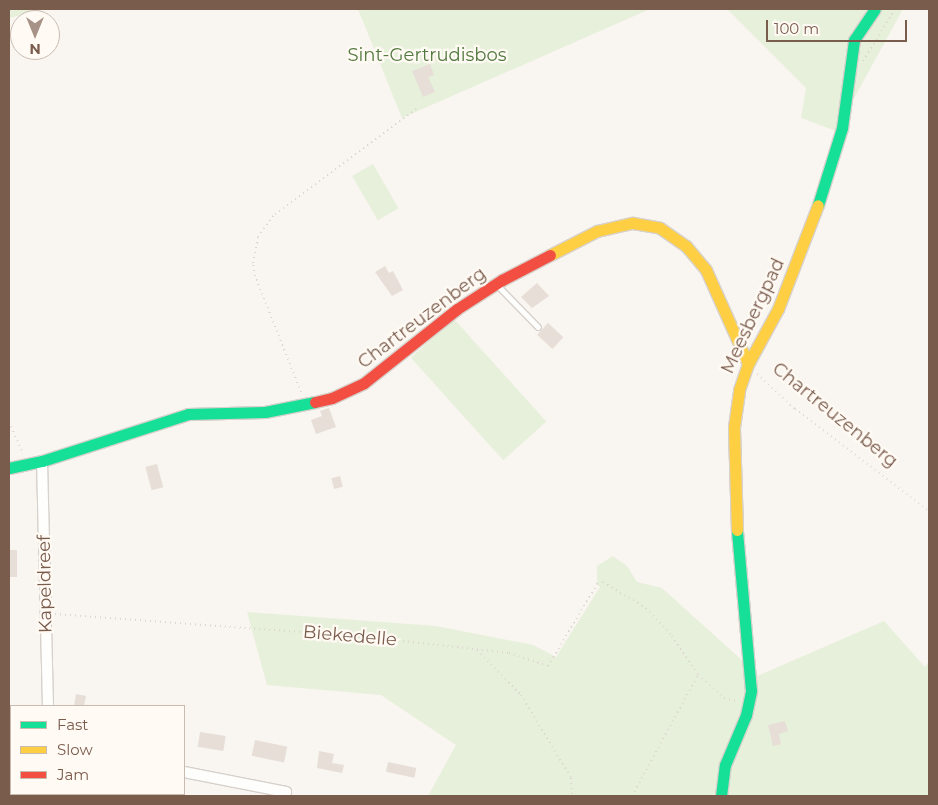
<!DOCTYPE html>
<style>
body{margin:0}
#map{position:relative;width:938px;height:805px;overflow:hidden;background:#f9f5f0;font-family:Montserrat,sans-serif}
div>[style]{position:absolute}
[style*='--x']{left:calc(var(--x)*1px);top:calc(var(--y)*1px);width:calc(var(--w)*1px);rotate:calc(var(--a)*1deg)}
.green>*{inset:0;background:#e7f0db;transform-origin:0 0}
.building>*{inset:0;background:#e6ded7;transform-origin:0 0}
.path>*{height:2px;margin-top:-1px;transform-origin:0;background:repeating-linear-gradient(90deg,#dcd5d0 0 1px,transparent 0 5px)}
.roads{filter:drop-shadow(1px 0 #d7d1cb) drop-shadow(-1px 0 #d7d1cb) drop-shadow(0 1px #d7d1cb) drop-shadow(0 -1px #d7d1cb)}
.lane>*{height:5px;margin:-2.5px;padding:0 2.5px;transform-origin:2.5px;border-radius:2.5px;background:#fefefd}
.street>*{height:10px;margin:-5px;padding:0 5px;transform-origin:5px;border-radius:5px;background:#fefefd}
.fast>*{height:11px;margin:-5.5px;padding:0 5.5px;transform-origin:5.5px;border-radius:5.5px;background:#16e098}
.slow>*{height:11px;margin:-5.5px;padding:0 5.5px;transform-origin:5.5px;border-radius:5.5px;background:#ffcf43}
.jam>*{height:11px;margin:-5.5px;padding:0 5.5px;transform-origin:5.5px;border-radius:5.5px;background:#f24e42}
span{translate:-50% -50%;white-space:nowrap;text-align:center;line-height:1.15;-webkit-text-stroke:4.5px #fffaf3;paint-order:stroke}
.park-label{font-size:18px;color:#537a41}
.street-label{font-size:18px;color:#7a5c4d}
.frame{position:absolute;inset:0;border:10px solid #7a5c4d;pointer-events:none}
.legend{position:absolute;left:10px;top:705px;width:175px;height:90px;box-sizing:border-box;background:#fffaf3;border:1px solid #cabbb1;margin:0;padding:6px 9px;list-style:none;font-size:15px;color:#7a5c4d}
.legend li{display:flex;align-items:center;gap:10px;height:25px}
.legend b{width:25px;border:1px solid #cabbb1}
.north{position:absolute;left:10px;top:10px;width:50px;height:50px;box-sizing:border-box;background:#fffaf3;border:1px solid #cabbb1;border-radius:50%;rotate:180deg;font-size:14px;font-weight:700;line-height:20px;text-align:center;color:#7a5c4d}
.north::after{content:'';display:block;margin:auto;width:18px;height:22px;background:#a69286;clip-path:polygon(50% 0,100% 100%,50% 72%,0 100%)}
.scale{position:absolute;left:766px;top:20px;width:141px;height:22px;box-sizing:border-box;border:2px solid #7a5c4d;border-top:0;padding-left:6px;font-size:15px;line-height:18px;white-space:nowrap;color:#7a5c4d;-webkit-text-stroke:4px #fffaf3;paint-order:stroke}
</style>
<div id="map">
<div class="green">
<i style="clip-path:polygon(9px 9px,47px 9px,9px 18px)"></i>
<i style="clip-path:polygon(358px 9px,650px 9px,402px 118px)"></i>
<i style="clip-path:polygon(727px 9px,903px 9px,836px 131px,801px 118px,806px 88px)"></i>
<i style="left:373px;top:164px;width:51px;height:24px;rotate:60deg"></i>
<i style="left:454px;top:319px;width:138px;height:58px;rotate:48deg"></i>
<i style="clip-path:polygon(613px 556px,627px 566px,637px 582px,662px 588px,744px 662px,755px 677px,884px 621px,925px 667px,929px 662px,929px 796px,428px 796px,456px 745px,381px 695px,267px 685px,247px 612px,436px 626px,533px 645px,556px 657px,600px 587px,597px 584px,597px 566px)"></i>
</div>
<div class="building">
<i style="clip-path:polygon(430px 64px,434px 75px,428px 77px,435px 92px,423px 97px,412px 71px)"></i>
<i style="clip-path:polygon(385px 266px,389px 273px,393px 271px,403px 290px,392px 296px,375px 272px)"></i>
<i style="clip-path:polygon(537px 283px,549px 296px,532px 308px,521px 297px)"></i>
<i style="left:548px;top:323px;width:21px;height:16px;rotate:43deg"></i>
<i style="clip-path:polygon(329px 408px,336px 427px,316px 434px,311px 420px,322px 416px,320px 411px)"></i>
<i style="left:157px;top:464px;width:24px;height:12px;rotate:75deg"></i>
<i style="left:340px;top:476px;width:11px;height:9px;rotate:75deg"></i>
<i style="left:9px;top:550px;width:8px;height:27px"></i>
<i style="clip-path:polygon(76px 694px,86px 696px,84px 706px,74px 706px)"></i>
<i style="clip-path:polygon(785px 721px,788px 731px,779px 734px,781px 744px,773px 746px,768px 725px)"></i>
<i style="left:200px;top:732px;width:26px;height:15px;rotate:9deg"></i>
<i style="left:255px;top:740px;width:33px;height:16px;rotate:12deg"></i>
<i style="clip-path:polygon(319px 751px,334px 754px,332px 763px,344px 765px,342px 773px,317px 768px)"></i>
<i style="left:388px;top:762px;width:29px;height:10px;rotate:12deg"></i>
</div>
<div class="path">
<i style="--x:863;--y:61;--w:61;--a:-58.4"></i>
<i style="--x:757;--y:374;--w:52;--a:42.6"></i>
<i style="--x:795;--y:409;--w:168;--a:37.3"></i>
<i style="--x:301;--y:392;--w:125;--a:-111.6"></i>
<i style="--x:255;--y:276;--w:13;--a:-99"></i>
<i style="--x:253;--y:263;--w:26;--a:-79"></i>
<i style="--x:258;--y:237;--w:29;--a:-54"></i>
<i style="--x:275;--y:214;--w:177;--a:-36.7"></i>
<i style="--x:9;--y:422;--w:35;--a:66"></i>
<i style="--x:55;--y:614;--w:314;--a:4.2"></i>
<i style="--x:368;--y:637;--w:142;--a:6.5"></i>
<i style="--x:509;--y:653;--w:41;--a:18.4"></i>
<i style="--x:548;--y:666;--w:96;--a:-59.1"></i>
<i style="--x:597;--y:584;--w:6;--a:-18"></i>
<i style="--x:603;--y:582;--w:50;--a:31.2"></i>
<i style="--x:646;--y:608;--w:38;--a:47"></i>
<i style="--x:672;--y:636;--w:47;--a:56.3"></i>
<i style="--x:698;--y:675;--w:35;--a:41"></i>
<i style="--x:724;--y:698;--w:14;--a:12"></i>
<i style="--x:477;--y:650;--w:63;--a:45.6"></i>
<i style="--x:521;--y:695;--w:97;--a:58.9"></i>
<i style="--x:571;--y:778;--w:18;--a:87"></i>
<i style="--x:632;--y:796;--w:138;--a:-61.4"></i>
</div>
<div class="roads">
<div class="lane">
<i style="--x:496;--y:284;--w:60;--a:45.7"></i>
</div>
<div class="street">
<i style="--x:42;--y:461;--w:245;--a:88.6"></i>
<i style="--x:184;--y:772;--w:104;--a:11.1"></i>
<i style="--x:286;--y:792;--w:4;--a:104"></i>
<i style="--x:48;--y:796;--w:2;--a:-90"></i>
</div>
<div class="fast">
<i style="--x:818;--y:205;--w:81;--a:-72.7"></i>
<i style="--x:842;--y:128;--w:89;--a:-82.2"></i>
<i style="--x:854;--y:40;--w:37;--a:-56"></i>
<i style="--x:9;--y:468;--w:34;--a:-12"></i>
<i style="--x:42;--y:461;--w:153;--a:-17.8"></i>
<i style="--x:188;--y:414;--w:77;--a:-1.5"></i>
<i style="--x:265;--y:412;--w:51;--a:-11.3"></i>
<i style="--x:721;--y:796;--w:31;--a:-83"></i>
<i style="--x:725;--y:765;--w:54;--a:-67.2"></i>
<i style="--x:746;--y:715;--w:25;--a:-78"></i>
<i style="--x:751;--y:691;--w:162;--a:-95"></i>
</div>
<div class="slow">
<i style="--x:550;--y:255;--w:53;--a:-27.1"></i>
<i style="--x:597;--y:231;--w:37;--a:-13"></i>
<i style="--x:633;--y:223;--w:27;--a:10"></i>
<i style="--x:660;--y:228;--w:32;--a:35"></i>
<i style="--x:686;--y:246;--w:31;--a:50"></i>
<i style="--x:706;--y:270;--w:103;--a:65.9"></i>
<i style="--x:737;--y:530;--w:103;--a:-91.7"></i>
<i style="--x:734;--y:427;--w:37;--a:-82"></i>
<i style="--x:739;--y:390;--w:28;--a:-71"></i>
<i style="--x:748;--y:364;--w:63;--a:-61.4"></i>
<i style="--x:778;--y:309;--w:111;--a:-69"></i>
</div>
<div class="jam">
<i style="--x:315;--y:402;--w:17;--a:-13"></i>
<i style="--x:332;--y:398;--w:35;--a:-25"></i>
<i style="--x:364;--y:383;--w:119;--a:-38.5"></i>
<i style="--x:457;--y:309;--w:54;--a:-32.8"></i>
<i style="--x:502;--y:280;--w:54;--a:-27.5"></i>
</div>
</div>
<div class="park-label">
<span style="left:427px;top:55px">Sint-Gertrudisbos</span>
</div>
<div class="street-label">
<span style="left:753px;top:316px;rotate:-65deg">Meesbergpad</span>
<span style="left:422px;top:318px;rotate:-37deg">Chartreuzenberg</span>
<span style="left:835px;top:415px;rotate:39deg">Chartreuzenberg</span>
<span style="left:45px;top:584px;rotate:-91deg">Kapeldreef</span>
<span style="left:350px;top:636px;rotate:5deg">Biekedelle</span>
</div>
<div class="frame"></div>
<ul class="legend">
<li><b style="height:6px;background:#16e098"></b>Fast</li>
<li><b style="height:6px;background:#ffcf43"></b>Slow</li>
<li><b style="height:6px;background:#f24e42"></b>Jam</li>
</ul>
<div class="north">N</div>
<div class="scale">100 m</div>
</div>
